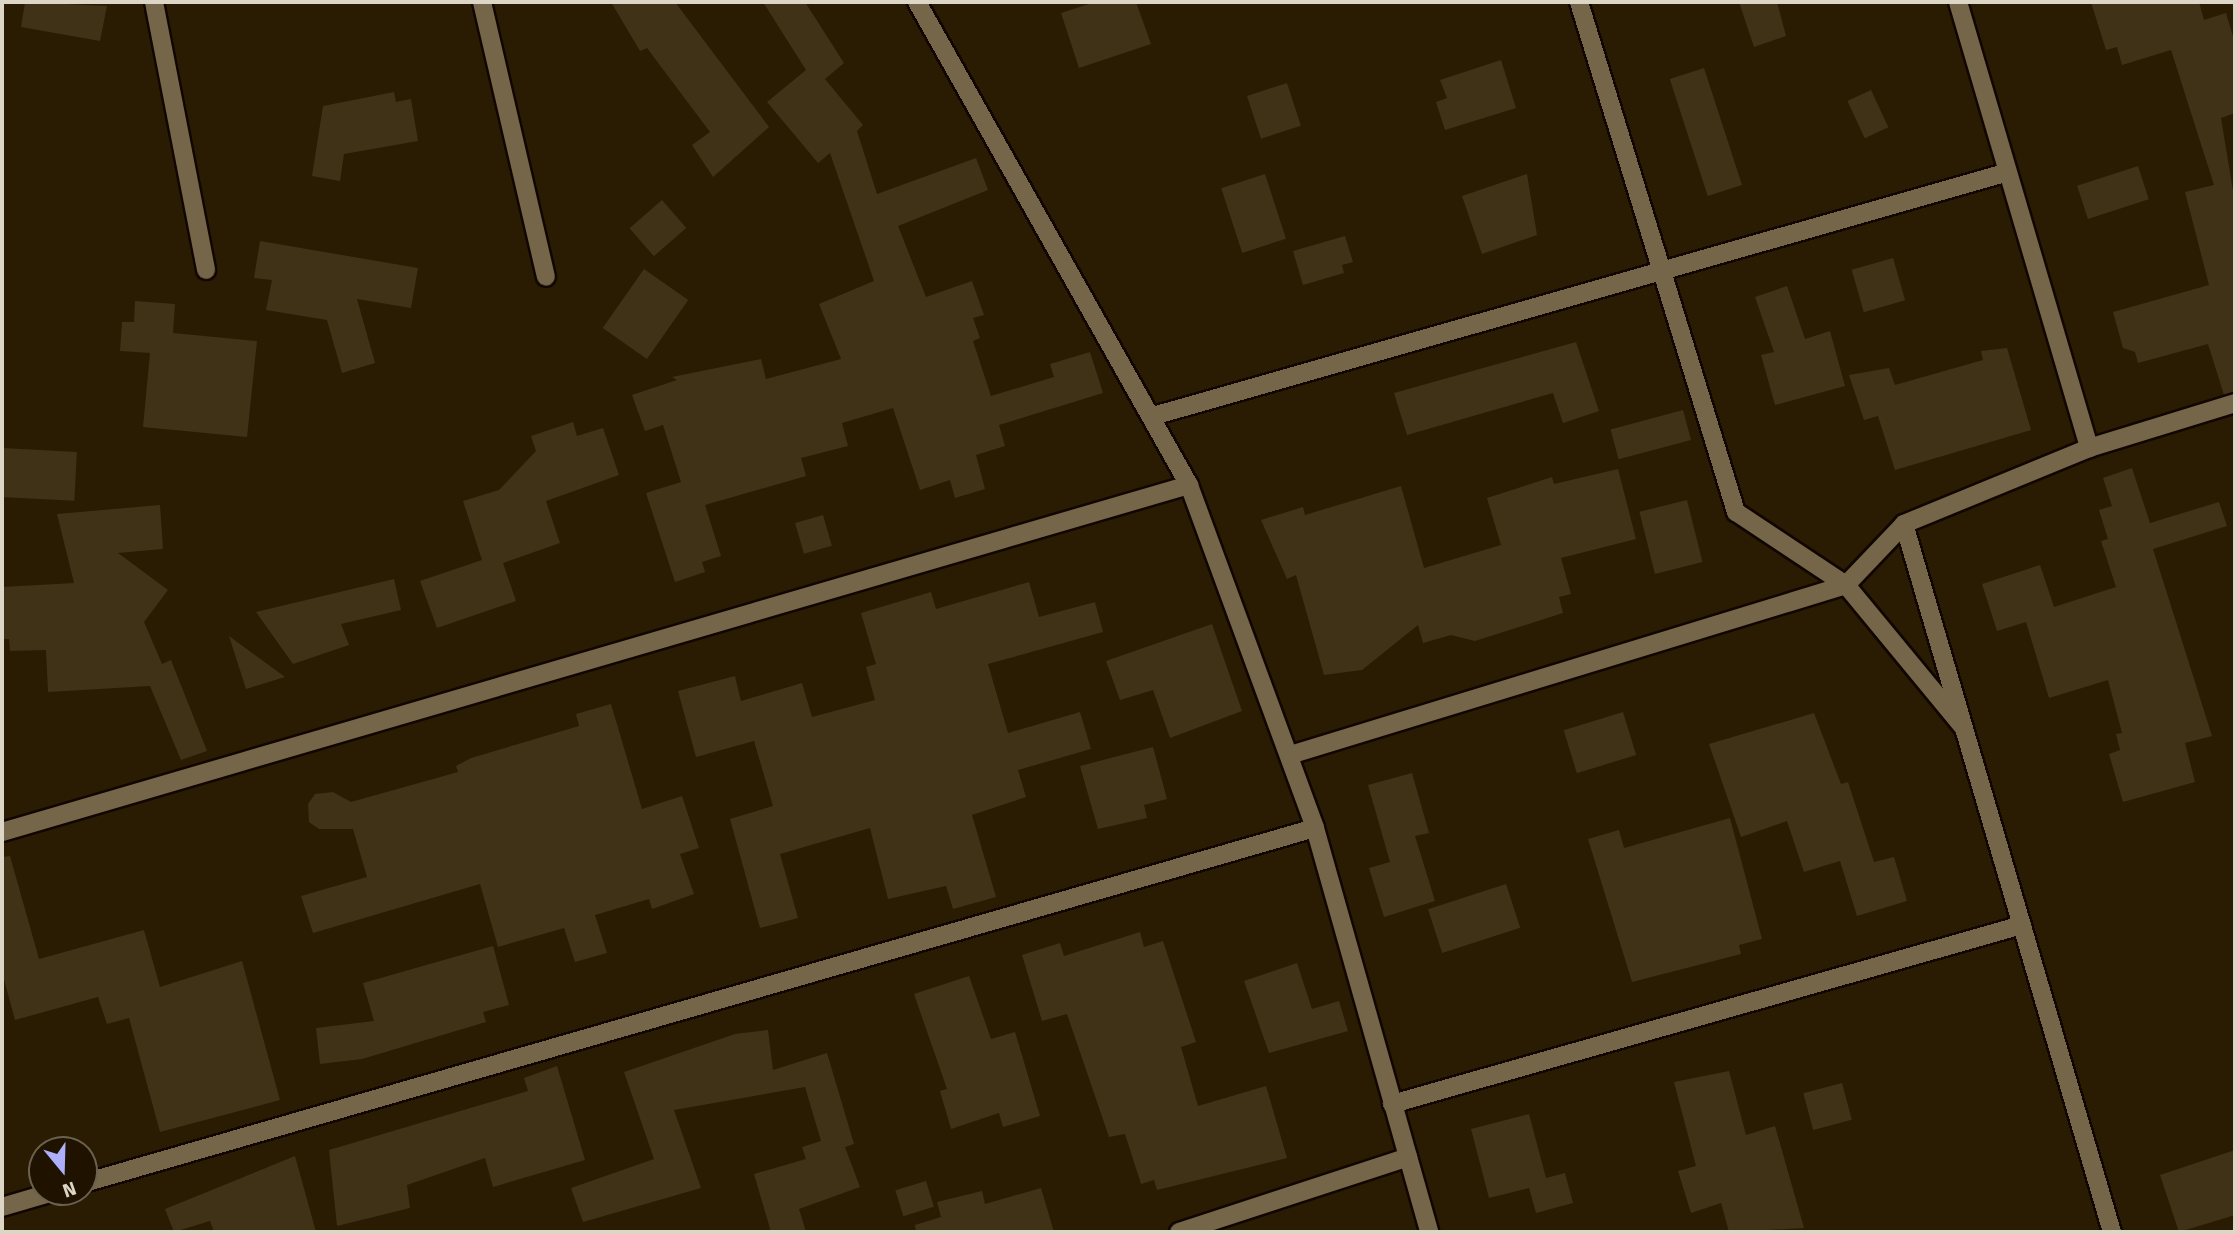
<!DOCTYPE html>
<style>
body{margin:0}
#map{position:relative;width:2237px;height:1234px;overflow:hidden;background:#291c02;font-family:"Fira Sans",sans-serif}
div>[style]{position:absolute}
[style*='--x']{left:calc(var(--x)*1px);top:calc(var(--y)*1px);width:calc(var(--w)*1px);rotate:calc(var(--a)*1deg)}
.building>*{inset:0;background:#3f3217;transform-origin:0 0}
.roads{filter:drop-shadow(2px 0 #110600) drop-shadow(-2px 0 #110600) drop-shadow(0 2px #110600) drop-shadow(0 -2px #110600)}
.minor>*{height:18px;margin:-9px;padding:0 9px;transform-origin:9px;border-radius:9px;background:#75664a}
span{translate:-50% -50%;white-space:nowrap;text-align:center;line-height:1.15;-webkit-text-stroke:5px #1f1300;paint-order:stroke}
.frame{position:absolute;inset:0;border:4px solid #ddd5c5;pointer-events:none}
.north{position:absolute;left:28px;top:1136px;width:70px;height:70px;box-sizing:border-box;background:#1f1300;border:2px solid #6b614f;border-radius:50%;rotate:161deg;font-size:19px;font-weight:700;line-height:28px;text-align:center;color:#ddd5c5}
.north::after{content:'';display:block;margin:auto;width:24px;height:32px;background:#adaffb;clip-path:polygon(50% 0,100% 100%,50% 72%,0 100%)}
</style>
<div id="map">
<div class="building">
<i style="clip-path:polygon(25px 2px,107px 6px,100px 41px,21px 27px)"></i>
<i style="clip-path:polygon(611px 2px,675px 2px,769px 127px,713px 177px,692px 145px,710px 132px,647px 48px,640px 51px)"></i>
<i style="clip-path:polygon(763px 2px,805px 2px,844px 63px,825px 79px,863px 125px,857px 131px,877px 194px,976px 158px,988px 190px,898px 226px,926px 297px,972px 281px,984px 315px,973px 318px,980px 338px,973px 341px,991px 396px,1054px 377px,1050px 364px,1090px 352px,1103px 393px,999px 425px,1005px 446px,976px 455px,985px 489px,955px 498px,950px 480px,920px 490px,893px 408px,842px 423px,848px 446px,801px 458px,806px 476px,705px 505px,721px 556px,702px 562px,705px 572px,675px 582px,646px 493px,681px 482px,663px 425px,645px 431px,632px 395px,677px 380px,672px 377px,761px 359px,766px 379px,841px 359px,819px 304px,874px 281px,830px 153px,818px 163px,767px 102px,806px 70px)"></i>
<i style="clip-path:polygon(1095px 2px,1136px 2px,1151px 44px,1079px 68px,1061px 13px)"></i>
<i style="clip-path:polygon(1739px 2px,1777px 2px,1786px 36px,1754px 47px)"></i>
<i style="clip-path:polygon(2091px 2px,2199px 2px,2204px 20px,2226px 13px,2235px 43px,2235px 113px,2221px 118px,2235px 203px,2235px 392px,2224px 395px,2208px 344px,2138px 363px,2135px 352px,2123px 348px,2113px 312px,2209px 285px,2185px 192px,2214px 185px,2171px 50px,2122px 65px,2117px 47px,2106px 50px)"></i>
<i style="clip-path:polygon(1501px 60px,1516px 108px,1445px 130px,1436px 102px,1447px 98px,1440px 80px)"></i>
<i style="left:1704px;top:68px;width:123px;height:36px;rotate:72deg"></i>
<i style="left:1287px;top:83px;width:45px;height:42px;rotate:72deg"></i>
<i style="left:1871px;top:90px;width:41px;height:26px;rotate:65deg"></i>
<i style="clip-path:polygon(394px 92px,396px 102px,411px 99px,418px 141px,344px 154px,340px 181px,312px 176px,323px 106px)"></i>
<i style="left:2138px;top:166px;width:35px;height:64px;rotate:72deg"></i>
<i style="left:1265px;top:174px;width:68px;height:46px;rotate:72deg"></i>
<i style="clip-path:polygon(1527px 174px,1537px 235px,1482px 254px,1462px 196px)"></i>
<i style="left:662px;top:200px;width:37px;height:43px;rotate:49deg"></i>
<i style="clip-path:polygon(1345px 236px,1353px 262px,1342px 265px,1344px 273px,1303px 285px,1293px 251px)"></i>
<i style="clip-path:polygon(260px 241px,418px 268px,411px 308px,357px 299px,375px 363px,342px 373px,327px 320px,266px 310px,272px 280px,254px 278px)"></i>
<i style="left:1893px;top:258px;width:44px;height:43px;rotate:74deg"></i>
<i style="left:644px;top:269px;width:54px;height:72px;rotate:35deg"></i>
<i style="clip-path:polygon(1787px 286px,1805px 339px,1830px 331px,1845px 386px,1775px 405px,1761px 355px,1774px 352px,1755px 297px)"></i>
<i style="clip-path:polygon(135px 301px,175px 304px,173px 333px,257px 341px,247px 437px,143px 427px,150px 353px,120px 351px,122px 322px,134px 322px)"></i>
<i style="clip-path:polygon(1576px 342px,1599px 411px,1563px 423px,1553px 393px,1407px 435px,1394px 393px)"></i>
<i style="clip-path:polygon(2007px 348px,2031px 430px,1895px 470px,1878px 416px,1864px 420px,1849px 375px,1889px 368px,1895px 385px,1983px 360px,1981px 351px)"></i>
<i style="left:1683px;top:410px;width:31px;height:75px;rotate:75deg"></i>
<i style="clip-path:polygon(573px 422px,577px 436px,603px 428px,619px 475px,546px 501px,560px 543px,503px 563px,516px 601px,437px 628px,420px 581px,482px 560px,463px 501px,499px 490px,536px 451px,531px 436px)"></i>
<i style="left:2px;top:448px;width:75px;height:49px;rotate:3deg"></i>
<i style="clip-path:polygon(2132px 468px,2150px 523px,2219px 502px,2227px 526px,2153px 549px,2212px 736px,2185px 743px,2195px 782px,2123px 802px,2109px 754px,2120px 750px,2116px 734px,2122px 733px,2108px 680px,2049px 698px,2026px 622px,1997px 631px,1982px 584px,2040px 565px,2054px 607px,2116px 587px,2101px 541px,2108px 539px,2099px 510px,2112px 506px,2103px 478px)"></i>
<i style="clip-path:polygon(1618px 469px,1636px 539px,1561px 558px,1571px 594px,1559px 597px,1563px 613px,1475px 641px,1451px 635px,1423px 643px,1418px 625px,1362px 670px,1324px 675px,1296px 575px,1287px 579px,1261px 520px,1303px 507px,1305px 515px,1401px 486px,1424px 568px,1501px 545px,1487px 498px,1552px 477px,1554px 484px)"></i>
<i style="left:1687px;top:500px;width:64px;height:49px;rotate:76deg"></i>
<i style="clip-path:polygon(160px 505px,163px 549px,118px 553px,168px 590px,144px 622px,162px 664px,171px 660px,207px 751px,181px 760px,150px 686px,48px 692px,46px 650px,10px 651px,9px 639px,2px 639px,2px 587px,74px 583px,57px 514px)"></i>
<i style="left:823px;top:515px;width:32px;height:29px;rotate:74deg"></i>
<i style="clip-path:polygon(394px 579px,401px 610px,341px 624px,349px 645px,293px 664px,256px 612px)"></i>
<i style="clip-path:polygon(1029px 582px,1039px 617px,1095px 602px,1103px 632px,988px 664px,1008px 733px,1080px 712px,1091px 749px,1018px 770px,1026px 797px,972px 815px,996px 897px,953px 909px,946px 886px,888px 899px,870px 828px,780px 854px,798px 918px,760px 928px,730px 819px,773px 806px,754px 741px,696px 757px,678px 691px,735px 676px,741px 701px,802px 683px,812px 717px,875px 700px,866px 667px,876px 664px,861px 613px,931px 592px,936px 609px)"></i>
<i style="clip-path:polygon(1212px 624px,1242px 711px,1170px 738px,1153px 690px,1120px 700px,1106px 661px)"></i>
<i style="clip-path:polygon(229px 636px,285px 677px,246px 689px)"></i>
<i style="clip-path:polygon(611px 704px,642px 809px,682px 796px,699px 848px,680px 854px,694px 894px,652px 909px,649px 899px,595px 915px,607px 953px,575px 962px,564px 928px,498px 947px,480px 884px,313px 933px,301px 896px,367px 877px,353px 829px,319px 829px,309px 822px,308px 804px,315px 794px,333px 792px,351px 802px,458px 772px,456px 766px,471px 758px,579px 726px,576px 714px)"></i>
<i style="left:1623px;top:712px;width:45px;height:62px;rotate:73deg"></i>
<i style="clip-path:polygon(1814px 713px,1841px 784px,1848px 782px,1874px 862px,1894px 857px,1907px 901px,1857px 916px,1840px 861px,1804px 872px,1787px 821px,1741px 837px,1709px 744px)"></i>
<i style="clip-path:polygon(1153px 747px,1167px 799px,1144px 805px,1147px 818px,1098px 829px,1080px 766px)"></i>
<i style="clip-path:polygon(1412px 773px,1429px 833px,1415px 836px,1435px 901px,1384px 917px,1369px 868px,1390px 862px,1368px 785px)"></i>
<i style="clip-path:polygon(1730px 818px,1762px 939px,1739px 945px,1741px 954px,1632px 982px,1588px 839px,1619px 830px,1624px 848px)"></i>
<i style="clip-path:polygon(10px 856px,39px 959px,144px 930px,160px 987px,242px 961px,280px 1100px,160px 1132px,129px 1018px,107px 1024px,98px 997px,15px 1020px,2px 972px,2px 857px)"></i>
<i style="left:1506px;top:884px;width:46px;height:82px;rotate:72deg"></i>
<i style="clip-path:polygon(1140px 932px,1144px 947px,1163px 941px,1196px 1042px,1181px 1047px,1198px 1106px,1266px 1086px,1287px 1158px,1157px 1190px,1154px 1180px,1141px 1184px,1125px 1134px,1109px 1137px,1067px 1014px,1042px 1021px,1022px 955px,1060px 943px,1064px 956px)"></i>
<i style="clip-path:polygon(493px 946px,509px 1005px,483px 1012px,486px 1022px,362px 1059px,320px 1064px,316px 1028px,374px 1021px,363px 983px)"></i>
<i style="clip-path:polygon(1297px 963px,1312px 1009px,1339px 1001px,1348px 1031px,1269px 1053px,1244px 981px)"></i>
<i style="clip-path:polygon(969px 976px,991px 1039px,1015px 1032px,1040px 1116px,1003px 1127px,999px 1113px,951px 1129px,940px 1091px,947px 1089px,914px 994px)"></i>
<i style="clip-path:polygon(768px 1030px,773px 1070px,827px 1053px,854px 1144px,845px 1147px,860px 1187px,799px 1209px,806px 1232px,771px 1232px,754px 1174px,806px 1159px,802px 1147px,821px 1141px,805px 1087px,674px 1110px,701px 1188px,583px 1222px,571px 1188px,654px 1159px,624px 1072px,735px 1034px)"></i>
<i style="clip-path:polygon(557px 1066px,585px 1160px,493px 1187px,485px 1158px,407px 1185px,410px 1208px,337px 1226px,329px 1150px,528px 1091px,524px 1078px)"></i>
<i style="clip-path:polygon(1729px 1071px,1746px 1135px,1775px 1126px,1804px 1228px,1729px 1232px,1721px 1203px,1691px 1213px,1678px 1171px,1696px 1166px,1674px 1082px)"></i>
<i style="left:1842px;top:1083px;width:38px;height:40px;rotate:75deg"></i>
<i style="clip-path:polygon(1529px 1114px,1546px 1178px,1565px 1173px,1573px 1203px,1536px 1213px,1529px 1188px,1489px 1198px,1471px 1129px)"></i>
<i style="clip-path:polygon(2235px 1150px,2235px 1215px,2179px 1232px,2160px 1175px)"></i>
<i style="clip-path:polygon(295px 1156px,316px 1232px,214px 1232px,210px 1221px,174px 1232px,165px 1209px)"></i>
<i style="left:926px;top:1181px;width:27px;height:32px;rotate:73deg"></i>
<i style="clip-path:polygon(1041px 1188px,1054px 1232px,916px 1232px,915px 1225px,941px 1217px,937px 1202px,982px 1191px,985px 1204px)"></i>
</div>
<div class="roads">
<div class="minor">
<i style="--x:154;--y:2;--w:273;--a:79"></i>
<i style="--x:482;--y:2;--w:282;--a:76.9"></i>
<i style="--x:917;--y:2;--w:554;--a:60.61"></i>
<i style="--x:1189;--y:485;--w:365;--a:69.8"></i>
<i style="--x:1315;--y:828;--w:420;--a:74.2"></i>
<i style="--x:1579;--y:2;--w:534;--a:72.89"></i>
<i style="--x:1736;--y:512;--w:132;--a:33.6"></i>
<i style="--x:1846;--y:585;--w:185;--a:50.5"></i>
<i style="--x:1958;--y:2;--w:465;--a:73.6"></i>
<i style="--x:1153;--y:416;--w:886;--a:-15.92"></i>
<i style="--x:1904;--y:524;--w:738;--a:73.63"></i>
<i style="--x:1290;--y:755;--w:581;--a:-17"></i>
<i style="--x:1846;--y:585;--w:84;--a:-46.4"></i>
<i style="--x:1904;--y:524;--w:200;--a:-22.3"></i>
<i style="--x:2089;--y:448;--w:153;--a:-17.1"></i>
<i style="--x:2;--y:832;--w:1237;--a:-16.3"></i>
<i style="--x:1392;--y:1104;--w:655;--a:-15.86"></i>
<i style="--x:84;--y:1183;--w:1281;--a:-16.09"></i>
<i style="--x:2;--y:1207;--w:53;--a:-16.4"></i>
<i style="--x:1179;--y:1232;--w:241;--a:-18.1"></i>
</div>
</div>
<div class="frame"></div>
<div class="north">N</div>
</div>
